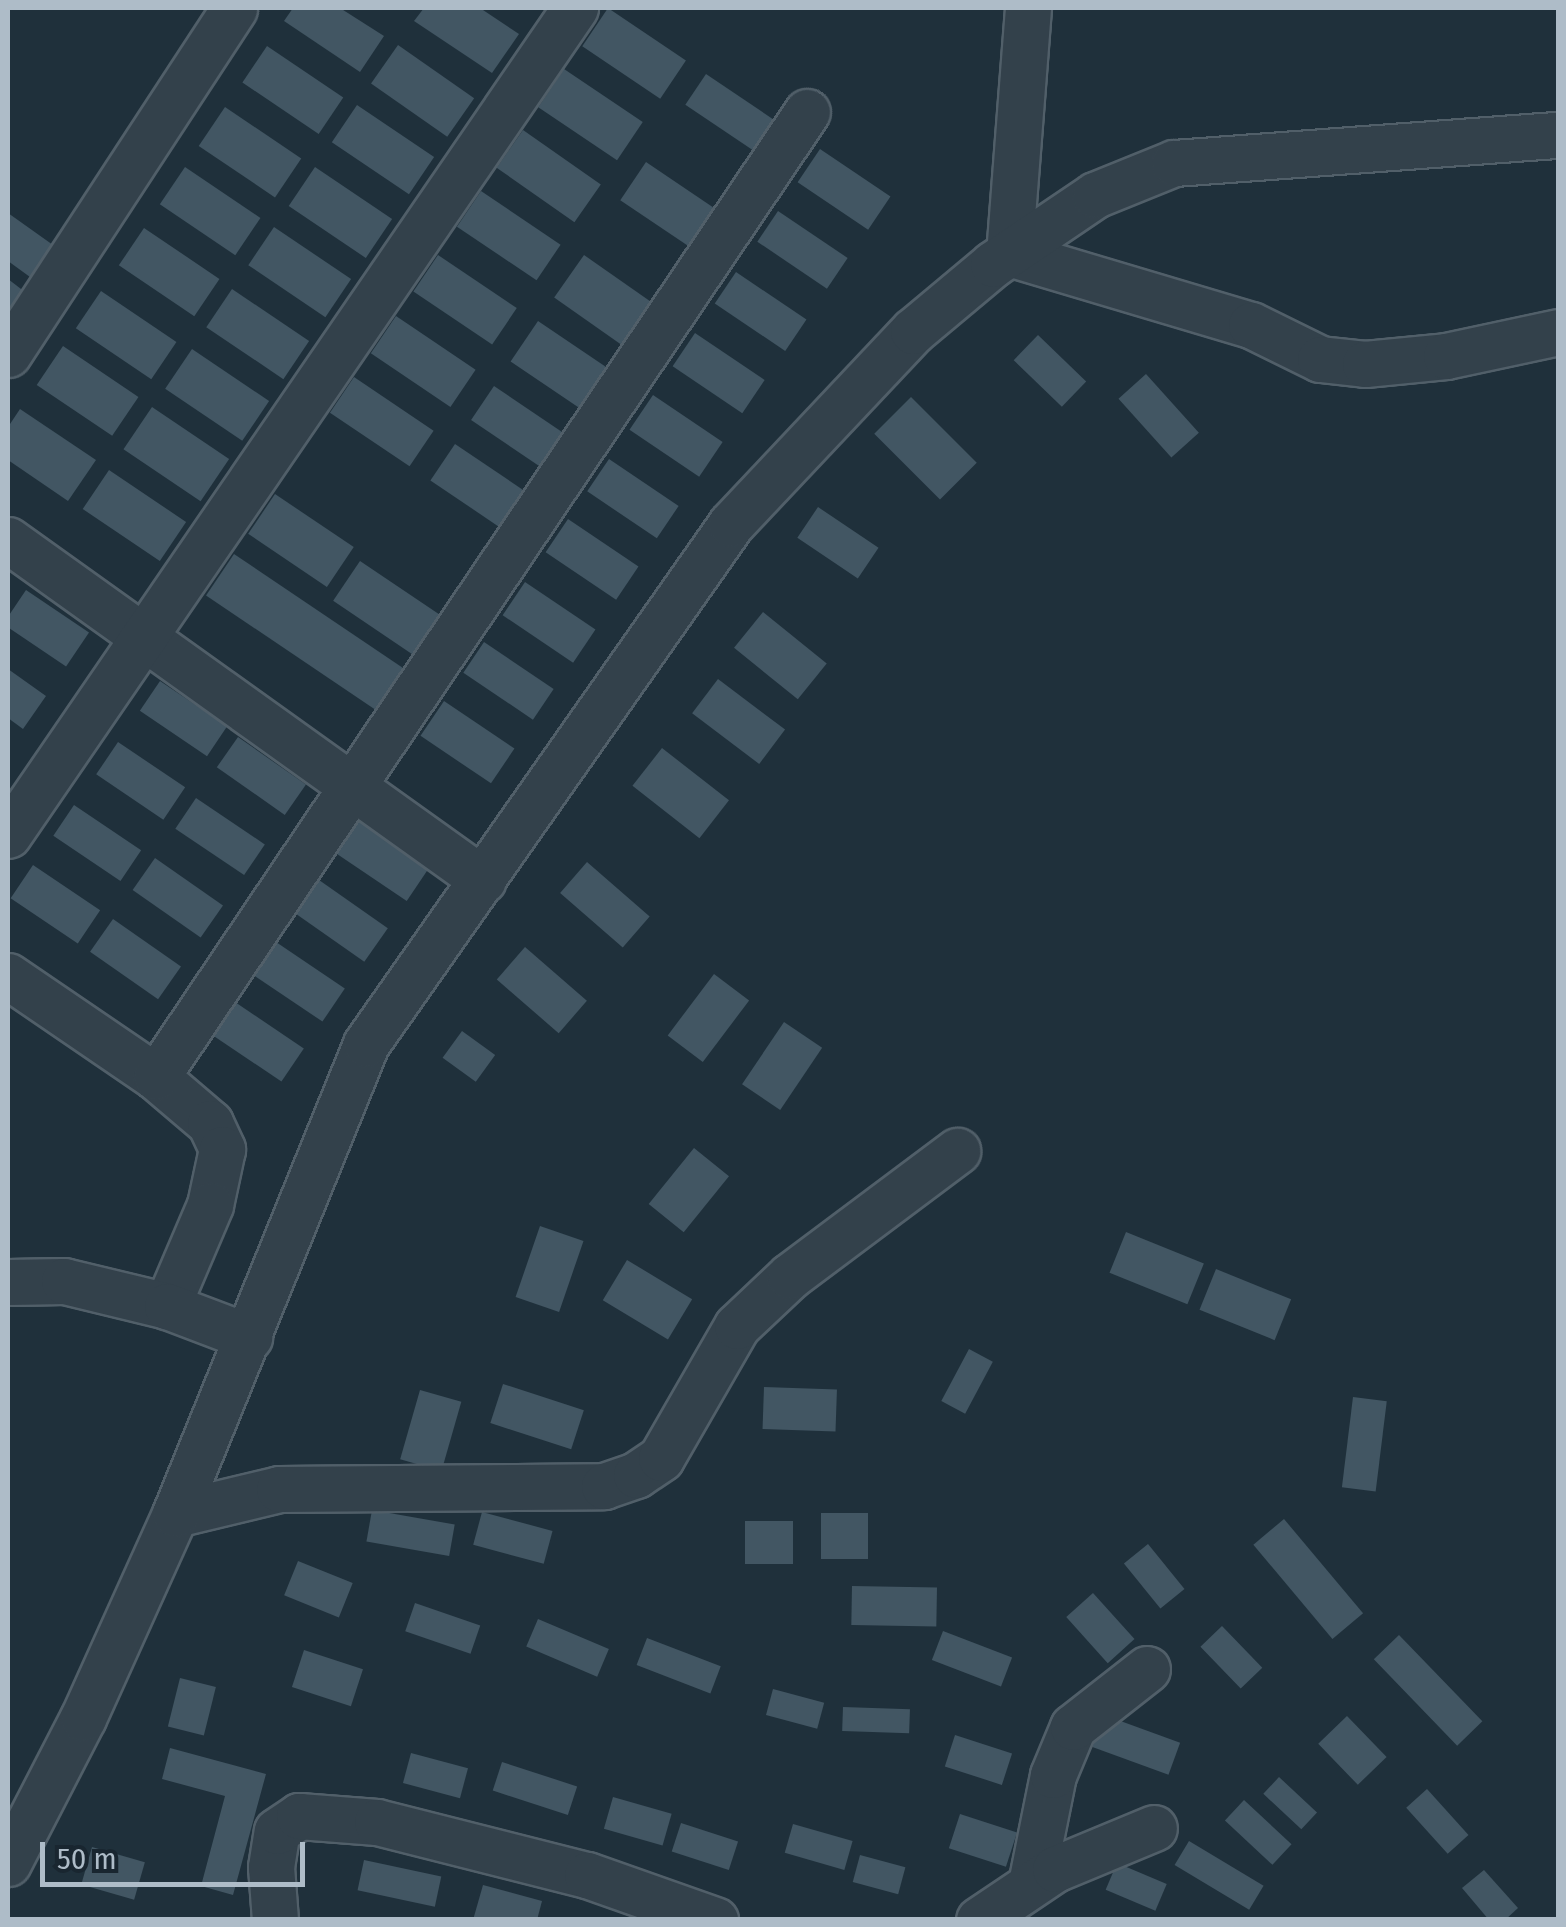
<!DOCTYPE html>
<style>
body{margin:0}
#map{position:relative;width:1566px;height:1927px;overflow:hidden;background:#1f303b;font-family:"Fira Sans Condensed",sans-serif}
div>[style]{position:absolute}
[style*='--x']{left:calc(var(--x)*1px);top:calc(var(--y)*1px);width:calc(var(--w)*1px);rotate:calc(var(--a)*1deg)}
.building>*{inset:0;background:#425663;transform-origin:0 0}
.roads{filter:drop-shadow(2px 0 #515f69) drop-shadow(-2px 0 #515f69) drop-shadow(0 2px #515f69) drop-shadow(0 -2px #515f69)}
.minor>*{height:45px;margin:-22.5px;padding:0 22.5px;transform-origin:22.5px;border-radius:22.5px;background:#33414b}
span{translate:-50% -50%;white-space:nowrap;text-align:center;line-height:1.15;-webkit-text-stroke:8px #192630;paint-order:stroke}
.frame{position:absolute;inset:0;border:10px solid #aebcc8;pointer-events:none}
.scale{position:absolute;left:40px;top:1842px;width:265px;height:45px;box-sizing:border-box;border:5px solid #aebcc8;border-top:0;padding-left:12px;font-size:30px;line-height:35px;white-space:nowrap;color:#aebcc8;-webkit-text-stroke:8px #192630;paint-order:stroke}
</style>
<div id="map">
<div class="building">
<i style="clip-path:polygon(293px 8px,340px 8px,384px 36px,360px 72px,284px 21px)"></i>
<i style="clip-path:polygon(424px 8px,480px 8px,519px 34px,492px 73px,414px 21px)"></i>
<i style="left:608px;top:8px;width:94px;height:46px;rotate:34deg"></i>
<i style="left:398px;top:45px;width:93px;height:47px;rotate:35deg"></i>
<i style="left:267px;top:46px;width:92px;height:44px;rotate:34deg"></i>
<i style="left:564px;top:69px;width:95px;height:46px;rotate:34deg"></i>
<i style="left:706px;top:74px;width:87px;height:37px;rotate:34deg"></i>
<i style="left:357px;top:105px;width:93px;height:45px;rotate:34deg"></i>
<i style="left:225px;top:107px;width:92px;height:47px;rotate:34deg"></i>
<i style="left:523px;top:130px;width:95px;height:46px;rotate:35deg"></i>
<i style="left:820px;top:149px;width:85px;height:40px;rotate:34deg"></i>
<i style="left:646px;top:162px;width:87px;height:46px;rotate:34deg"></i>
<i style="left:185px;top:167px;width:91px;height:45px;rotate:34deg"></i>
<i style="left:315px;top:167px;width:93px;height:47px;rotate:34deg"></i>
<i style="left:481px;top:191px;width:96px;height:43px;rotate:34deg"></i>
<i style="left:778px;top:211px;width:84px;height:37px;rotate:34deg"></i>
<i style="clip-path:polygon(8px 213px,53px 245px,30px 277px,8px 261px)"></i>
<i style="left:274px;top:227px;width:93px;height:46px;rotate:34deg"></i>
<i style="left:144px;top:228px;width:91px;height:45px;rotate:34deg"></i>
<i style="left:438px;top:255px;width:95px;height:44px;rotate:34deg"></i>
<i style="left:584px;top:255px;width:86px;height:52px;rotate:35deg"></i>
<i style="left:736px;top:272px;width:85px;height:38px;rotate:34deg"></i>
<i style="clip-path:polygon(8px 279px,25px 292px,8px 317px)"></i>
<i style="left:232px;top:289px;width:93px;height:46px;rotate:34deg"></i>
<i style="left:101px;top:291px;width:91px;height:45px;rotate:34deg"></i>
<i style="left:396px;top:316px;width:96px;height:45px;rotate:34deg"></i>
<i style="left:538px;top:321px;width:87px;height:49px;rotate:34deg"></i>
<i style="left:695px;top:333px;width:84px;height:40px;rotate:34deg"></i>
<i style="left:1038px;top:335px;width:67px;height:35px;rotate:44deg"></i>
<i style="left:63px;top:346px;width:91px;height:47px;rotate:34deg"></i>
<i style="left:192px;top:349px;width:93px;height:48px;rotate:34deg"></i>
<i style="left:1146px;top:374px;width:79px;height:37px;rotate:48deg"></i>
<i style="left:354px;top:377px;width:96px;height:43px;rotate:34deg"></i>
<i style="left:494px;top:386px;width:87px;height:41px;rotate:34deg"></i>
<i style="left:653px;top:395px;width:84px;height:42px;rotate:34deg"></i>
<i style="left:911px;top:397px;width:93px;height:52px;rotate:45deg"></i>
<i style="left:152px;top:407px;width:93px;height:51px;rotate:34deg"></i>
<i style="clip-path:polygon(20px 409px,96px 460px,68px 501px,8px 460px,8px 427px)"></i>
<i style="left:455px;top:444px;width:87px;height:44px;rotate:34deg"></i>
<i style="left:609px;top:459px;width:84px;height:39px;rotate:34deg"></i>
<i style="left:109px;top:470px;width:93px;height:47px;rotate:34deg"></i>
<i style="left:275px;top:494px;width:95px;height:48px;rotate:34deg"></i>
<i style="left:818px;top:507px;width:73px;height:37px;rotate:34deg"></i>
<i style="left:568px;top:519px;width:85px;height:40px;rotate:34deg"></i>
<i style="left:234px;top:554px;width:207px;height:50px;rotate:34deg"></i>
<i style="left:360px;top:561px;width:99px;height:48px;rotate:34deg"></i>
<i style="left:525px;top:582px;width:85px;height:40px;rotate:34deg"></i>
<i style="left:26px;top:590px;width:76px;height:41px;rotate:34deg"></i>
<i style="left:763px;top:612px;width:82px;height:46px;rotate:39deg"></i>
<i style="left:484px;top:642px;width:84px;height:37px;rotate:34deg"></i>
<i style="clip-path:polygon(8px 669px,46px 696px,23px 729px,8px 718px)"></i>
<i style="left:718px;top:679px;width:84px;height:43px;rotate:37deg"></i>
<i style="left:160px;top:681px;width:81px;height:36px;rotate:34deg"></i>
<i style="left:444px;top:701px;width:85px;height:42px;rotate:34deg"></i>
<i style="left:238px;top:737px;width:83px;height:37px;rotate:35deg"></i>
<i style="left:118px;top:742px;width:81px;height:39px;rotate:34deg"></i>
<i style="left:662px;top:748px;width:85px;height:48px;rotate:38deg"></i>
<i style="left:196px;top:798px;width:83px;height:37px;rotate:34deg"></i>
<i style="left:74px;top:805px;width:81px;height:37px;rotate:34deg"></i>
<i style="left:360px;top:820px;width:84px;height:41px;rotate:34deg"></i>
<i style="left:155px;top:858px;width:83px;height:39px;rotate:35deg"></i>
<i style="left:587px;top:862px;width:83px;height:41px;rotate:41deg"></i>
<i style="left:33px;top:865px;width:81px;height:40px;rotate:34deg"></i>
<i style="left:319px;top:880px;width:84px;height:41px;rotate:35deg"></i>
<i style="left:113px;top:919px;width:83px;height:40px;rotate:35deg"></i>
<i style="left:276px;top:942px;width:83px;height:40px;rotate:34deg"></i>
<i style="left:525px;top:947px;width:82px;height:43px;rotate:41deg"></i>
<i style="left:714px;top:974px;width:44px;height:77px;rotate:37deg"></i>
<i style="left:235px;top:1002px;width:83px;height:40px;rotate:34deg"></i>
<i style="left:784px;top:1022px;width:46px;height:75px;rotate:34deg"></i>
<i style="left:462px;top:1031px;width:41px;height:33px;rotate:36deg"></i>
<i style="left:694px;top:1148px;width:45px;height:72px;rotate:39deg"></i>
<i style="left:540px;top:1226px;width:46px;height:75px;rotate:19deg"></i>
<i style="left:1126px;top:1232px;width:84px;height:44px;rotate:22deg"></i>
<i style="left:627px;top:1260px;width:76px;height:47px;rotate:31deg"></i>
<i style="left:1216px;top:1269px;width:81px;height:44px;rotate:22deg"></i>
<i style="left:969px;top:1349px;width:27px;height:59px;rotate:28deg"></i>
<i style="left:503px;top:1384px;width:85px;height:41px;rotate:18deg"></i>
<i style="left:764px;top:1387px;width:73px;height:42px;rotate:2deg"></i>
<i style="left:420px;top:1390px;width:43px;height:72px;rotate:16deg"></i>
<i style="left:1353px;top:1397px;width:34px;height:91px;rotate:7deg"></i>
<i style="left:372px;top:1510px;width:84px;height:32px;rotate:10deg"></i>
<i style="left:482px;top:1512px;width:73px;height:34px;rotate:15deg"></i>
<i style="left:821px;top:1513px;width:47px;height:46px"></i>
<i style="left:1284px;top:1519px;width:123px;height:40px;rotate:50deg"></i>
<i style="left:793px;top:1521px;width:43px;height:48px;rotate:90deg"></i>
<i style="left:1148px;top:1544px;width:58px;height:31px;rotate:51deg"></i>
<i style="left:298px;top:1561px;width:59px;height:37px;rotate:22deg"></i>
<i style="left:852px;top:1586px;width:85px;height:39px;rotate:1deg"></i>
<i style="left:1093px;top:1593px;width:62px;height:36px;rotate:48deg"></i>
<i style="left:415px;top:1603px;width:69px;height:30px;rotate:19deg"></i>
<i style="left:538px;top:1619px;width:77px;height:30px;rotate:23deg"></i>
<i style="left:1222px;top:1626px;width:58px;height:30px;rotate:46deg"></i>
<i style="left:943px;top:1631px;width:74px;height:31px;rotate:21deg"></i>
<i style="left:1399px;top:1635px;width:120px;height:35px;rotate:46deg"></i>
<i style="left:647px;top:1638px;width:79px;height:29px;rotate:21deg"></i>
<i style="left:304px;top:1650px;width:62px;height:39px;rotate:18deg"></i>
<i style="left:180px;top:1678px;width:37px;height:50px;rotate:14deg"></i>
<i style="left:773px;top:1689px;width:53px;height:27px;rotate:15deg"></i>
<i style="left:843px;top:1707px;width:67px;height:24px;rotate:2deg"></i>
<i style="left:1104px;top:1715px;width:81px;height:34px;rotate:20deg"></i>
<i style="left:1347px;top:1716px;width:57px;height:40px;rotate:46deg"></i>
<i style="left:955px;top:1735px;width:60px;height:33px;rotate:18deg"></i>
<i style="clip-path:polygon(170px 1748px,266px 1774px,233px 1895px,201px 1886px,225px 1796px,162px 1779px)"></i>
<i style="left:411px;top:1753px;width:59px;height:31px;rotate:15deg"></i>
<i style="left:502px;top:1762px;width:79px;height:30px;rotate:18deg"></i>
<i style="left:1279px;top:1777px;width:52px;height:23px;rotate:43deg"></i>
<i style="left:1427px;top:1789px;width:62px;height:28px;rotate:48deg"></i>
<i style="left:613px;top:1797px;width:61px;height:33px;rotate:16deg"></i>
<i style="left:1244px;top:1800px;width:65px;height:28px;rotate:43deg"></i>
<i style="left:960px;top:1814px;width:60px;height:36px;rotate:18deg"></i>
<i style="left:681px;top:1823px;width:60px;height:30px;rotate:18deg"></i>
<i style="left:793px;top:1824px;width:62px;height:30px;rotate:16deg"></i>
<i style="left:1189px;top:1841px;width:87px;height:28px;rotate:31deg"></i>
<i style="left:92px;top:1847px;width:55px;height:39px;rotate:16deg"></i>
<i style="left:860px;top:1855px;width:47px;height:28px;rotate:15deg"></i>
<i style="left:364px;top:1860px;width:79px;height:31px;rotate:12deg"></i>
<i style="left:1117px;top:1863px;width:54px;height:29px;rotate:23deg"></i>
<i style="clip-path:polygon(1484px 1870px,1518px 1908px,1505px 1920px,1489px 1920px,1462px 1888px)"></i>
<i style="clip-path:polygon(483px 1885px,542px 1901px,537px 1920px,473px 1920px)"></i>
</div>
<div class="roads">
<div class="minor">
<i style="--x:1028;--y:8;--w:246;--a:94.4"></i>
<i style="--x:1009;--y:253;--w:252;--a:16.6"></i>
<i style="--x:1251;--y:325;--w:77;--a:26.2"></i>
<i style="--x:1320;--y:359;--w:45;--a:6.3"></i>
<i style="--x:1365;--y:364;--w:81;--a:-5.6"></i>
<i style="--x:1446;--y:356;--w:115;--a:-12.1"></i>
<i style="--x:8;--y:354;--w:413;--a:-56.8"></i>
<i style="--x:8;--y:540;--w:584;--a:35.59"></i>
<i style="--x:8;--y:835;--w:1003;--a:-55.57"></i>
<i style="--x:8;--y:976;--w:179;--a:34.3"></i>
<i style="--x:156;--y:1077;--w:71;--a:40.4"></i>
<i style="--x:210;--y:1123;--w:29;--a:65"></i>
<i style="--x:222;--y:1149;--w:57;--a:102.1"></i>
<i style="--x:210;--y:1205;--w:110;--a:113.1"></i>
<i style="--x:156;--y:1077;--w:1164;--a:-56"></i>
<i style="--x:8;--y:1282;--w:56;--a:-1"></i>
<i style="--x:64;--y:1281;--w:106;--a:13.6"></i>
<i style="--x:167;--y:1306;--w:88;--a:20.7"></i>
<i style="--x:175;--y:1514;--w:107;--a:-13.5"></i>
<i style="--x:279;--y:1489;--w:325;--a:-0.5"></i>
<i style="--x:604;--y:1486;--w:34;--a:-19"></i>
<i style="--x:636;--y:1475;--w:30;--a:-34"></i>
<i style="--x:661;--y:1458;--w:152;--a:-60.1"></i>
<i style="--x:737;--y:1326;--w:73;--a:-43.3"></i>
<i style="--x:790;--y:1276;--w:209;--a:-36.8"></i>
<i style="--x:8;--y:1863;--w:163;--a:-62.7"></i>
<i style="--x:83;--y:1718;--w:224;--a:-65.7"></i>
<i style="--x:175;--y:1514;--w:507;--a:-67.88"></i>
<i style="--x:366;--y:1044;--w:635;--a:-54.93"></i>
<i style="--x:731;--y:524;--w:265;--a:-46.7"></i>
<i style="--x:913;--y:331;--w:104;--a:-39.9"></i>
<i style="--x:993;--y:264;--w:123;--a:-34.1"></i>
<i style="--x:1095;--y:195;--w:85;--a:-22.1"></i>
<i style="--x:1174;--y:163;--w:385;--a:-4.2"></i>
<i style="--x:1031;--y:1884;--w:111;--a:-78.6"></i>
<i style="--x:1053;--y:1775;--w:52;--a:-67.4"></i>
<i style="--x:1073;--y:1727;--w:94;--a:-38.1"></i>
<i style="--x:275;--y:1920;--w:53;--a:-94.3"></i>
<i style="--x:271;--y:1867;--w:36;--a:-81"></i>
<i style="--x:277;--y:1831;--w:27;--a:-34"></i>
<i style="--x:299;--y:1816;--w:78;--a:4.4"></i>
<i style="--x:377;--y:1822;--w:217;--a:14.2"></i>
<i style="--x:587;--y:1875;--w:136;--a:19.4"></i>
<i style="--x:979;--y:1920;--w:92;--a:-33.9"></i>
<i style="--x:1055;--y:1869;--w:107;--a:-22.5"></i>
</div>
</div>
<div class="frame"></div>
<div class="scale">50 m</div>
</div>
